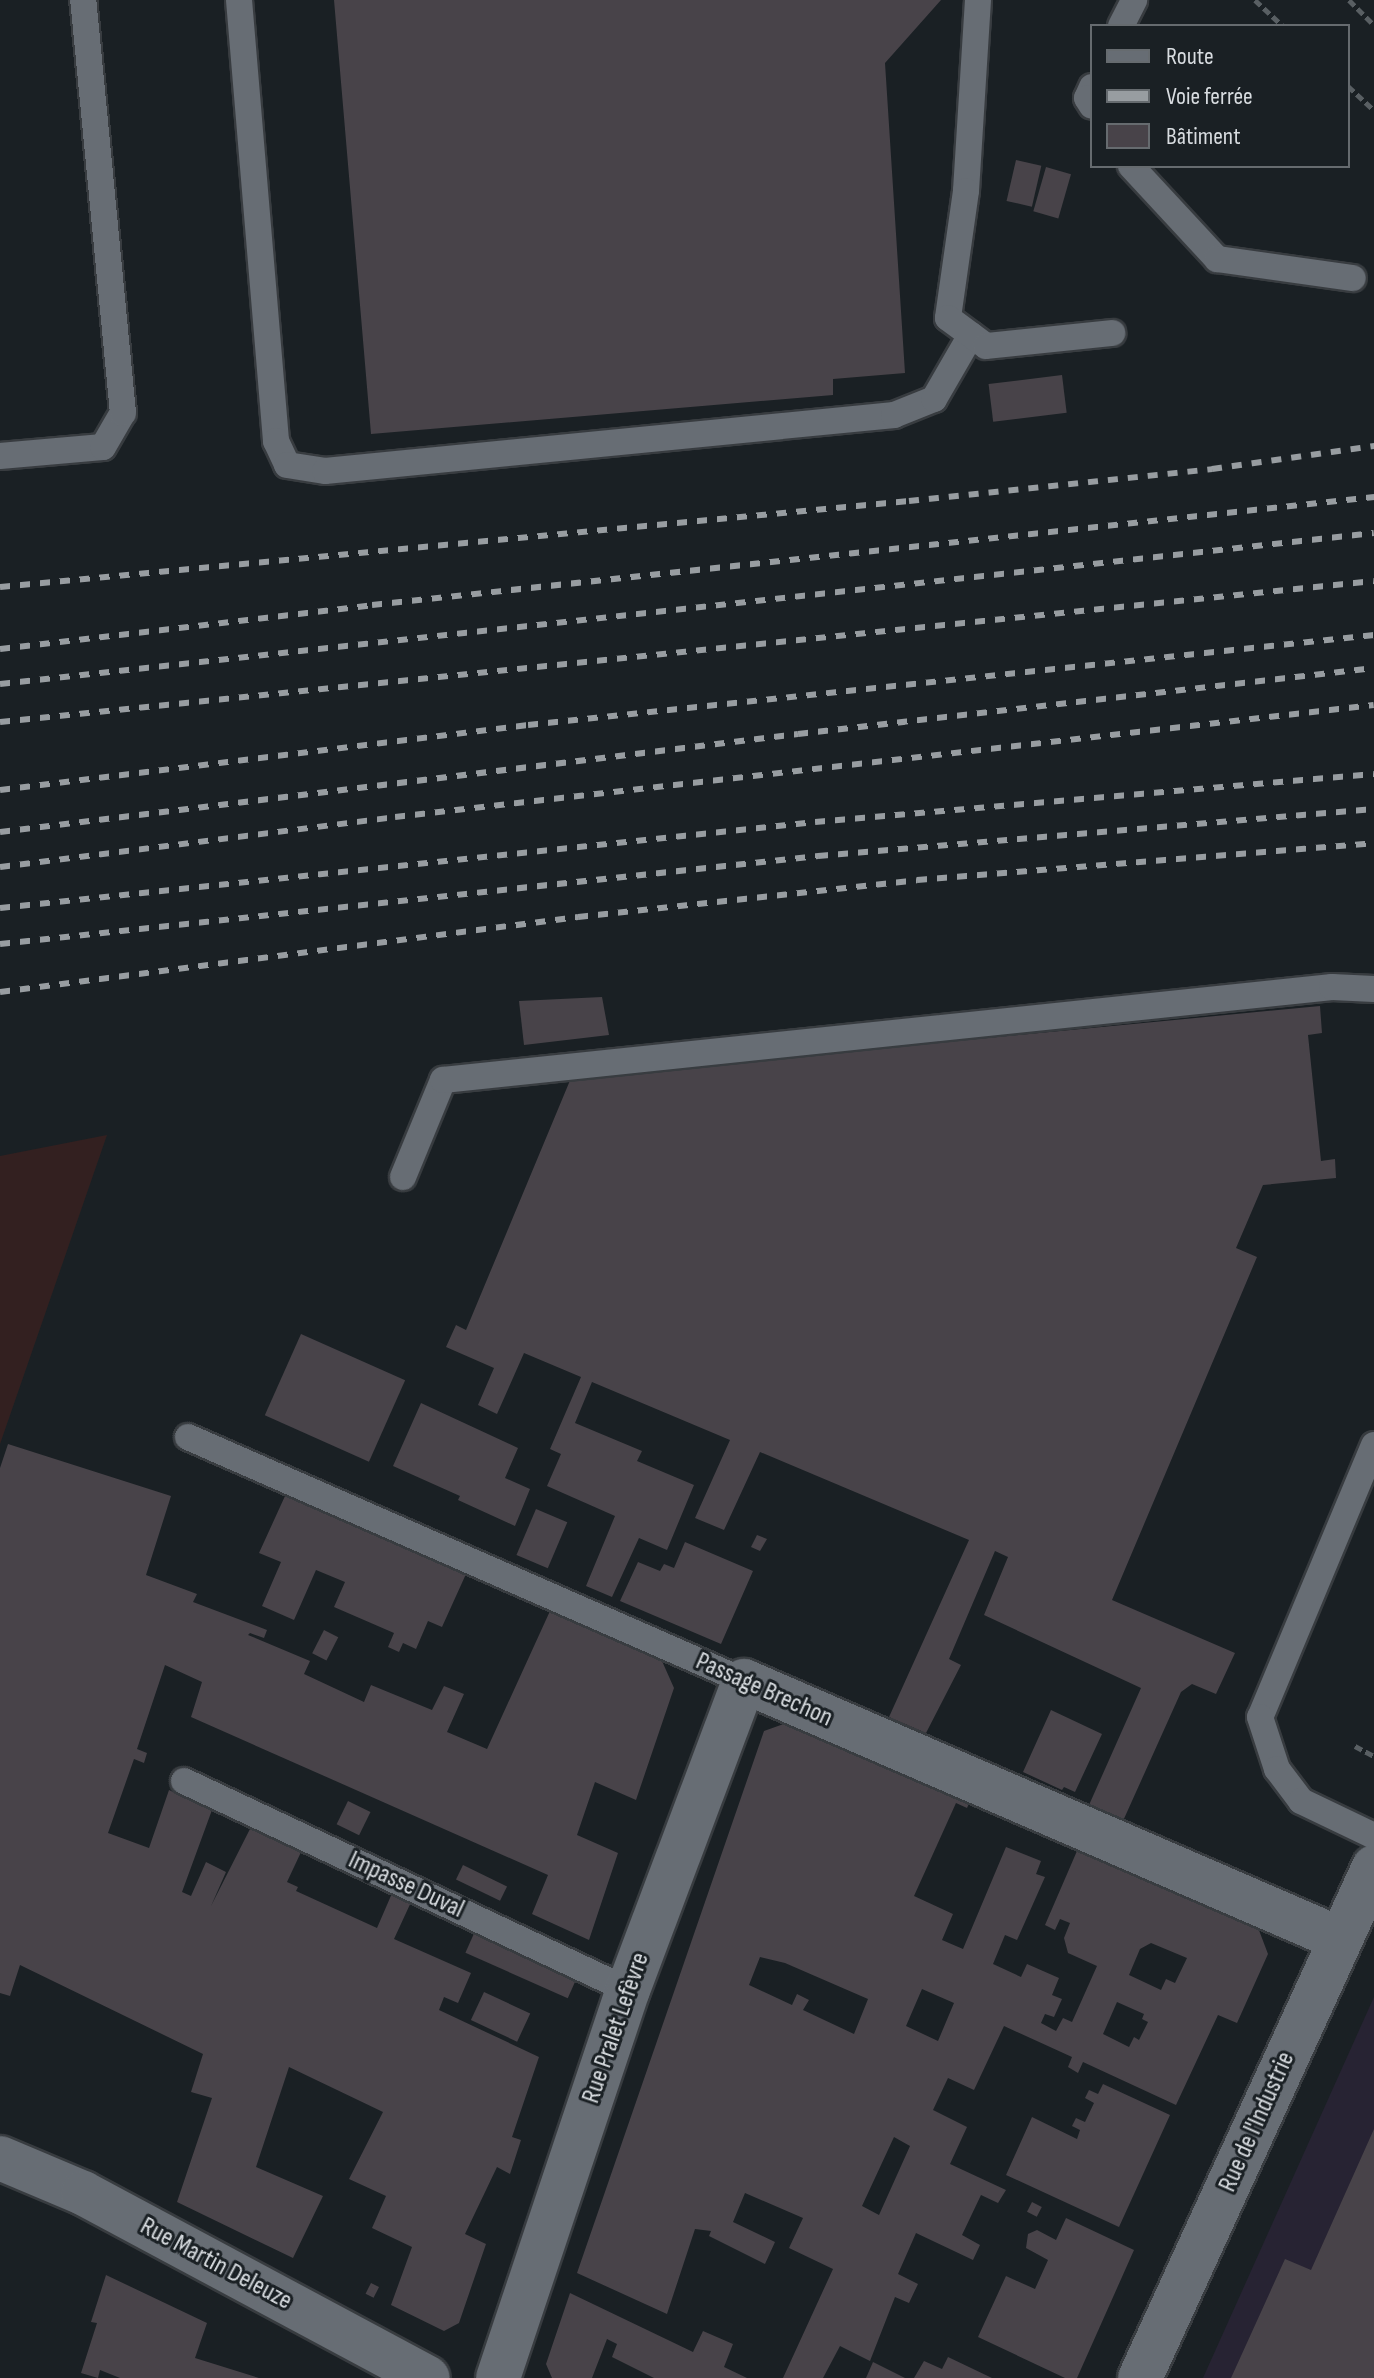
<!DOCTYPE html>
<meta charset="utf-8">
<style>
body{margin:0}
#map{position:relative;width:1374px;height:2378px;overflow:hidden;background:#1a2024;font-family:"Sofia Sans Condensed",sans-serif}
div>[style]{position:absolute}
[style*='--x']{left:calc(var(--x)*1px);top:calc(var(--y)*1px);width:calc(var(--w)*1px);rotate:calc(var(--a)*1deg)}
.commercial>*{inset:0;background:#332020}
.industrial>*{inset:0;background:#272333}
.building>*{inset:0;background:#484349;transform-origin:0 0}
.path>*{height:5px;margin-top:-2.5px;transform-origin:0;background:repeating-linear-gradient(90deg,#595f63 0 8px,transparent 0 12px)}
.roads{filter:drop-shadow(2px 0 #383c40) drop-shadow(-2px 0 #383c40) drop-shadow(0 2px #383c40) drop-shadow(0 -2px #383c40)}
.service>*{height:26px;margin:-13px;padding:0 13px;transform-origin:13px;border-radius:13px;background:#676d74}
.minor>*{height:44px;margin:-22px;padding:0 22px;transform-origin:22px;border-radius:22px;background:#676d74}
.rail>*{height:6px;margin-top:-3px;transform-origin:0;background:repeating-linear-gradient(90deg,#989da1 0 10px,transparent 0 20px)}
span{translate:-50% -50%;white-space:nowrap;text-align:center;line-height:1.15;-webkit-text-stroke:6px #1a2024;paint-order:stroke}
.street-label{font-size:26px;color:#d8dce0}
.legend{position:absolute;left:1090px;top:24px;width:260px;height:144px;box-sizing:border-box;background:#1a2024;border:2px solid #666b6f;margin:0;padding:10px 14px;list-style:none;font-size:24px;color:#d8dce0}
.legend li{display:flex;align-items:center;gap:16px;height:40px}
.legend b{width:40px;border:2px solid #666b6f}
</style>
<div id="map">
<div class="commercial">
<i style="clip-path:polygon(107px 1135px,0 1444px,0 1156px)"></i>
</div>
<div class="industrial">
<i style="clip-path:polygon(1374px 1997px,1374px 2378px,1203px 2378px)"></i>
</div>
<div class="building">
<i style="clip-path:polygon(334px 0,941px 0,885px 63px,905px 373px,833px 379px,833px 395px,371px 434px)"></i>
<i style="left:1016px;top:160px;width:26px;height:42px;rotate:13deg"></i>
<i style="left:1046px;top:167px;width:26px;height:46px;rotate:16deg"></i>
<i style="left:1062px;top:375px;width:38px;height:74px;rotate:83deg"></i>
<i style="clip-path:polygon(602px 997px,609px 1035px,524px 1045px,519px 1001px)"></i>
<i style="clip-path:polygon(1320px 1006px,1322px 1033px,1308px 1035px,1321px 1161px,1335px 1159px,1336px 1178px,1263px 1185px,1236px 1248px,1257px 1257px,1112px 1600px,1235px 1653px,1216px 1694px,1192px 1684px,1181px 1692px,1123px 1821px,1089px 1805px,1141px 1688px,984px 1615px,1008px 1557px,995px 1551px,949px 1659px,961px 1665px,926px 1733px,889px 1717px,969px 1540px,760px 1452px,724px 1530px,695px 1518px,730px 1440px,592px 1382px,575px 1423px,642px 1451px,637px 1461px,694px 1485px,667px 1550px,639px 1538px,612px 1597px,586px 1586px,615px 1516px,547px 1486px,561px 1454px,550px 1449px,581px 1377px,524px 1353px,497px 1414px,478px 1405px,494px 1368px,446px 1347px,456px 1325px,466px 1330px,571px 1078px)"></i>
<i style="left:301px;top:1334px;width:114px;height:89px;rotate:24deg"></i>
<i style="clip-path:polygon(421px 1403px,518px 1448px,505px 1478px,530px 1489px,515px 1526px,458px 1500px,460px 1496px,393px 1466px)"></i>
<i style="clip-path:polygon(8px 1444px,171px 1496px,146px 1575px,197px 1594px,193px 1602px,267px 1630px,264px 1638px,250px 1633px,248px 1635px,310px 1661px,304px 1674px,364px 1702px,371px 1685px,432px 1710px,444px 1686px,464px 1694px,447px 1732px,487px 1749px,550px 1611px,662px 1661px,674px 1688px,636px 1800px,595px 1782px,577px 1835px,618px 1853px,589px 1940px,532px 1914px,548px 1875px,191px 1717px,202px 1682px,165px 1665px,137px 1749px,147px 1753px,144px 1763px,134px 1759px,108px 1833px,149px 1848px,169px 1790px,212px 1810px,182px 1892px,191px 1896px,206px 1862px,226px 1872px,211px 1906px,251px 1827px,302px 1850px,287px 1882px,298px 1887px,296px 1891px,377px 1928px,393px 1891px,412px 1900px,394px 1939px,471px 1973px,458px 2003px,444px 1997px,439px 2010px,539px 2057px,512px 2137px,521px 2140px,510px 2174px,497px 2167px,465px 2234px,486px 2244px,459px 2323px,444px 2331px,391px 2305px,412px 2247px,372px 2228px,386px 2196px,349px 2179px,383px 2112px,289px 2067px,256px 2167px,323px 2196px,293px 2258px,177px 2202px,212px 2098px,191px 2092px,203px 2054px,20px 1965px,10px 1996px,0 1993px,0 1468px)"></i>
<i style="clip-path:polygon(285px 1496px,466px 1574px,442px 1627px,428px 1621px,416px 1649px,403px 1643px,399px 1652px,388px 1647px,394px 1633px,334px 1607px,345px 1582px,316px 1570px,294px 1620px,262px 1606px,281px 1562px,259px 1553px)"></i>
<i style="left:536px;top:1509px;width:34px;height:50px;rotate:23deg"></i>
<i style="clip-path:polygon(757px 1535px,767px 1539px,760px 1551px,751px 1547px)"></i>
<i style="clip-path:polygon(685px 1542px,753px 1571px,721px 1644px,620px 1601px,638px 1562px,660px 1571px,664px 1564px,674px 1568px)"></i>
<i style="left:324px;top:1630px;width:16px;height:26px;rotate:27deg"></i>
<i style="clip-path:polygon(1051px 1710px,1102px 1734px,1075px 1792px,1064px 1787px,1062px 1790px,1023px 1772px)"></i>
<i style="clip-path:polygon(evenodd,792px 1721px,972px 1797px,967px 1808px,956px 1803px,914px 1896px,953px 1914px,942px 1940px,963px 1949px,1006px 1847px,1041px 1861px,1036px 1874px,1045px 1877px,1017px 1940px,1005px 1935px,993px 1964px,1021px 1977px,1027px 1964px,1059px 1978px,1052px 1995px,1062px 1999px,1054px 2017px,1045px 2014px,1041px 2023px,1056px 2031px,1063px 2018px,1072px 2022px,1097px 1966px,1068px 1953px,1064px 1938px,1070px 1923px,1060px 1919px,1055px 1930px,1045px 1925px,1080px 1844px,1257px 1925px,1268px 1954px,1237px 2023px,1218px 2015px,1176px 2105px,1083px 2062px,1078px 2073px,1068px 2067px,1072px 2057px,1004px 2026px,974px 2090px,948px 2078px,933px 2110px,967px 2127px,950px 2164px,1006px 2190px,998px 2203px,981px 2195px,962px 2235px,980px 2245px,973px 2260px,916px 2233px,898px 2274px,918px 2284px,909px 2303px,895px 2297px,870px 2361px,840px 2346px,823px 2378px,783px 2378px,833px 2269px,789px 2248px,803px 2218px,745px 2193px,733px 2222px,775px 2242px,765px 2264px,709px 2236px,711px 2231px,695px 2229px,667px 2314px,577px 2273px,764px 1731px,792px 1721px,1151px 1943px,1187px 1958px,1175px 1983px,1166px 1979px,1161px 1990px,1129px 1975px,1140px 1949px,1151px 1943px,792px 1721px,760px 1957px,785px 1963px,868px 1999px,854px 2034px,803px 2010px,809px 2000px,797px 1994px,792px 2005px,749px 1985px,760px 1957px,792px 1721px,922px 1989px,954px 2003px,938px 2041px,906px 2026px,922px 1989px,792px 1721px,1117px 2002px,1144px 2014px,1142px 2019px,1148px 2022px,1139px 2040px,1134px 2037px,1129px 2047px,1103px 2034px,1117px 2002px,792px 1721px,894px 2137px,910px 2146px,879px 2215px,862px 2206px,894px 2137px)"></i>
<i style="left:348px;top:1801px;width:25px;height:26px;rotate:26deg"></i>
<i style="left:463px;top:1865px;width:49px;height:16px;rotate:26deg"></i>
<i style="left:476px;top:1929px;width:112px;height:26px;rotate:24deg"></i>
<i style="left:484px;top:1992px;width:51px;height:31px;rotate:25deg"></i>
<i style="clip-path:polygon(1103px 2084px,1170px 2115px,1119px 2227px,1006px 2175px,1032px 2117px,1077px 2139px,1080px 2130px,1072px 2126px,1076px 2118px,1085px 2122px,1094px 2103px,1085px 2098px,1089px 2090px,1098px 2094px)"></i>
<i style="clip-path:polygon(1374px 2129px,1374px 2378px,1231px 2378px,1285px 2259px,1311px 2270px)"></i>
<i style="left:1032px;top:2202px;width:11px;height:11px;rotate:27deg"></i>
<i style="clip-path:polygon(1066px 2218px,1134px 2250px,1077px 2378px,1065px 2378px,978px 2337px,1006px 2276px,1035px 2289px,1048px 2260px,1026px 2248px,1028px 2234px,1037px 2230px,1056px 2240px)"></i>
<i style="clip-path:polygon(106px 2275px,207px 2323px,195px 2358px,259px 2378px,120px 2378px,100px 2370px,98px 2378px,81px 2373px,97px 2323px,91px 2322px)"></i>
<i style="left:371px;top:2283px;width:9px;height:12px;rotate:27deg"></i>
<i style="clip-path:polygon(570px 2293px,693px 2352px,703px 2331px,733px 2344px,724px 2367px,747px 2378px,654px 2378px,612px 2357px,617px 2344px,607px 2339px,592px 2378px,552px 2378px,546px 2364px)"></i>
<i style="clip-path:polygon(948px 2357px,992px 2378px,914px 2378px,924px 2361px,942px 2369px)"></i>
<i style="clip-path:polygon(873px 2362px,905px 2378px,866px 2378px)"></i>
</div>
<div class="path">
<i style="--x:1255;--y:0;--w:38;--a:43"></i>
<i style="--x:1349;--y:0;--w:35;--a:45"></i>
<i style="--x:1348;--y:86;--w:35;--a:43"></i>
<i style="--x:1355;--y:1746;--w:21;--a:28"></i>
</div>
<div class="roads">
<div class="service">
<i style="--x:239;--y:0;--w:443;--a:85.2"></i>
<i style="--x:276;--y:441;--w:26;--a:65"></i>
<i style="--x:287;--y:465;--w:38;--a:9"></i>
<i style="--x:325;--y:471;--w:572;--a:-5.62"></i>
<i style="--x:894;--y:415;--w:43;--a:-21.8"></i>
<i style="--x:934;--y:399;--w:74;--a:-60"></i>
<i style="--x:978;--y:0;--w:191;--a:93.6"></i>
<i style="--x:966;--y:191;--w:128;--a:98.1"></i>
<i style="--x:948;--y:318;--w:47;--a:36.4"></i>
<i style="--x:986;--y:346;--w:127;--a:-5.9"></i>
<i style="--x:1121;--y:26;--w:29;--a:-63"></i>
<i style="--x:1092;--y:87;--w:12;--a:114"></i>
<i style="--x:1087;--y:98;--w:9;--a:58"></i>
<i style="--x:1131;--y:166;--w:127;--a:47.2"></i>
<i style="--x:1217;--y:259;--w:137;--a:8"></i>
<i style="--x:0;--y:456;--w:103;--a:-5"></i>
<i style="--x:103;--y:447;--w:39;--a:-60"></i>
<i style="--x:123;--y:413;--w:415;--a:-95.5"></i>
<i style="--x:403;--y:1177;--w:105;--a:-67.6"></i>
<i style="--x:443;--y:1080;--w:894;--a:-5.97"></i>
<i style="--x:1332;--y:987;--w:42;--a:2.7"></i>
<i style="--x:188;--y:1437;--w:607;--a:23.69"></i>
<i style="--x:1374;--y:1445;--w:295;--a:112.7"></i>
<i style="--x:1260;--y:1717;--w:55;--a:71.9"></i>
<i style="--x:1277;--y:1769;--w:40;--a:53"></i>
<i style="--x:1301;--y:1801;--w:81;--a:25.6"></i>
<i style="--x:184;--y:1781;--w:491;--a:25.2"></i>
</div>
<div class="minor">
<i style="--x:0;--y:2158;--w:90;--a:22.9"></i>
<i style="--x:83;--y:2193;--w:391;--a:28.2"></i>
<i style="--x:498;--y:2378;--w:409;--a:-71.5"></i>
<i style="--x:628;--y:1990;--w:330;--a:-69.4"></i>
<i style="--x:744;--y:1681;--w:649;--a:23.41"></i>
<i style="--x:1140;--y:2378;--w:562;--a:-65.4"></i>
</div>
</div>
<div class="rail">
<i style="--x:0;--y:587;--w:913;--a:-5.4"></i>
<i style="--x:909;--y:501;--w:305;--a:-6"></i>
<i style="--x:1212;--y:469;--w:164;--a:-8.1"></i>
<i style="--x:0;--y:649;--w:375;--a:-6.7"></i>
<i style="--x:372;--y:605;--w:1008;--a:-6.15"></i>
<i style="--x:0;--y:684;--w:1382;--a:-6.27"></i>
<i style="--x:0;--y:722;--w:1381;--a:-5.86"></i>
<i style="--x:0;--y:790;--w:532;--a:-7.02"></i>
<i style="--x:528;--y:725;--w:851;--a:-6.07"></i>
<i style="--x:0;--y:832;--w:804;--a:-7"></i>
<i style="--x:798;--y:734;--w:580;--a:-6.54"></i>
<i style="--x:0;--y:867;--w:398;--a:-7.2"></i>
<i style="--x:395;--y:817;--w:985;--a:-6.53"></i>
<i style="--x:0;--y:908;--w:820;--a:-6.02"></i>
<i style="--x:815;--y:822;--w:561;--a:-4.91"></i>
<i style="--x:0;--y:944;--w:823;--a:-6.14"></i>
<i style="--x:818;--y:856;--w:558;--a:-4.83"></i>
<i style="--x:0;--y:992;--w:583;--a:-7.39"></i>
<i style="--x:578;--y:917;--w:341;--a:-6.2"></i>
<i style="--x:917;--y:880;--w:458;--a:-4.6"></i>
</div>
<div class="street-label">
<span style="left:764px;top:1690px;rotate:24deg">Passage Brechon</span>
<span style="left:406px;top:1885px;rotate:25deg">Impasse Duval</span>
<span style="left:616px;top:2028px;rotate:-71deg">Rue Pralet Lefèvre</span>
<span style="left:1257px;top:2122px;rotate:-66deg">Rue de l'Industrie</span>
<span style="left:216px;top:2264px;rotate:28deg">Rue Martin Deleuze</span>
</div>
<ul class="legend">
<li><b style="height:10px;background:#676d74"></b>Route</li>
<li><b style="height:10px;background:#989da1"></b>Voie ferrée</li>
<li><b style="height:22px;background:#484349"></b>Bâtiment</li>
</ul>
</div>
